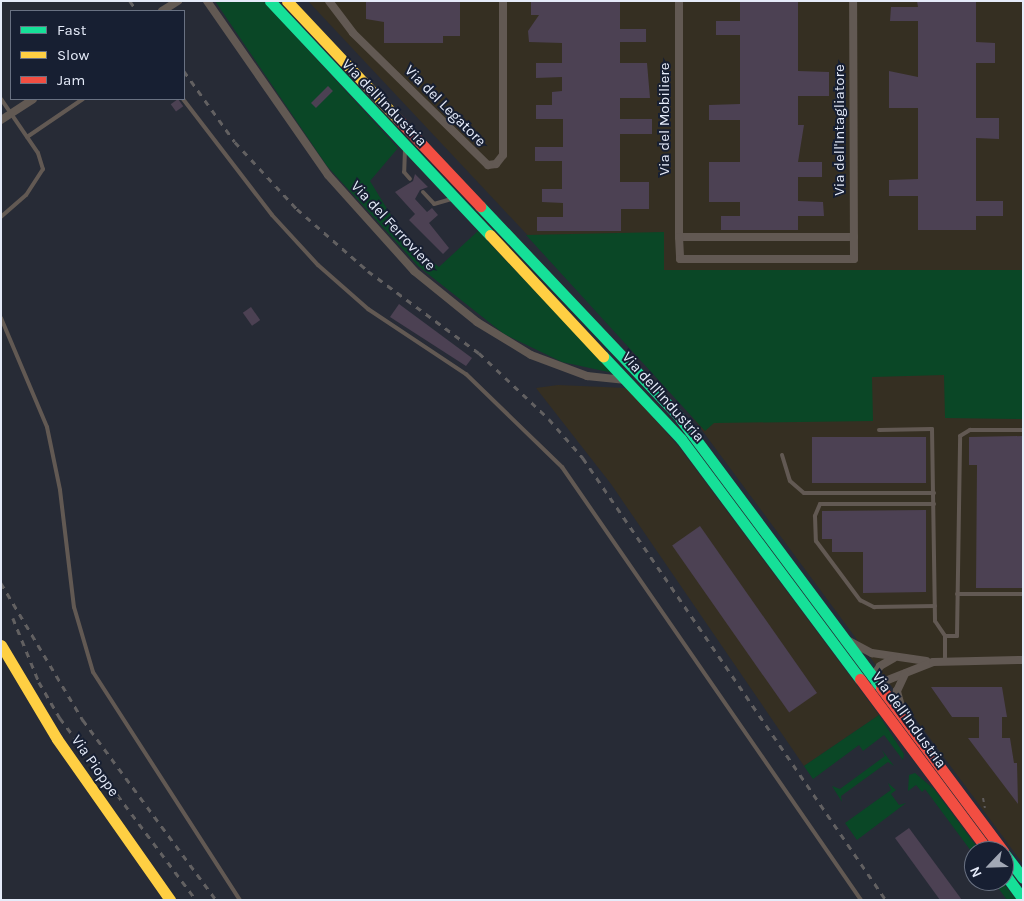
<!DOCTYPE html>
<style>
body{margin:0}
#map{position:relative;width:1024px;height:901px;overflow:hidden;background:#272b36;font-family:Karla,sans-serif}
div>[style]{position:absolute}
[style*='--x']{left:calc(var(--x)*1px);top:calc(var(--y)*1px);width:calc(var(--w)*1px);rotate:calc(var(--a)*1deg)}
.industrial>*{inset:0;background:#352f22}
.green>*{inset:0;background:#0a4726}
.building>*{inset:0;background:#4c4153;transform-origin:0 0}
.path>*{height:2px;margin-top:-1px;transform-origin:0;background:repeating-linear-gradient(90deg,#5f5b5b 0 4px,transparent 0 8px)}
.lane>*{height:4px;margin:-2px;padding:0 2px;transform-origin:2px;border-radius:2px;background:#625953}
.street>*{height:8px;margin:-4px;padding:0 4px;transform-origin:4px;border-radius:4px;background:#625953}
.fast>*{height:11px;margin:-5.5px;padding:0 5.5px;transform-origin:5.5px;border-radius:5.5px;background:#16e098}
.slow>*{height:11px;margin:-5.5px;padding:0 5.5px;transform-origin:5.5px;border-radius:5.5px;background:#ffcf43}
.jam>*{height:11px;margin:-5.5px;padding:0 5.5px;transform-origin:5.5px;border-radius:5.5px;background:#f24e42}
.rail>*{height:2.5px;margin-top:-1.25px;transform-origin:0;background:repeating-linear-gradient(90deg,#626061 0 6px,transparent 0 12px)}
.street-bridge>*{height:8px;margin:-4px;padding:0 4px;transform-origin:4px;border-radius:4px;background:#625953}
span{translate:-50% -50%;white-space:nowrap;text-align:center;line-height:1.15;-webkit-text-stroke:4px #171f32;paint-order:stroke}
.street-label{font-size:15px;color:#e5ebf9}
.frame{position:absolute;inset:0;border:2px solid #e5ebf9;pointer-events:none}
.legend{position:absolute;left:10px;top:10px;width:175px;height:90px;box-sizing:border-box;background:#171f32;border:1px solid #697182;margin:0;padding:6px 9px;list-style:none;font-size:15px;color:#e5ebf9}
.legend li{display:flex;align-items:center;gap:10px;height:25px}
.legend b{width:25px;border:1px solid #697182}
.north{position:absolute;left:964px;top:841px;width:50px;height:50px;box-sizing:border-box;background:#171f32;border:1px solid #697182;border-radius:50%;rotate:246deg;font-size:14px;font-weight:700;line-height:20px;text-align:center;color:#e5ebf9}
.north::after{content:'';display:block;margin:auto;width:18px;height:22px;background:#a2a8b5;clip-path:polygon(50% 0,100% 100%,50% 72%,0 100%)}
</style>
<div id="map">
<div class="industrial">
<i style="clip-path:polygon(308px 1px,1023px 1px,1023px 864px,670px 387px)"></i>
<i style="clip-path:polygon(558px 385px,627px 388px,679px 447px,879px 715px,804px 766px,611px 484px,536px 388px)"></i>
</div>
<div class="green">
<i style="clip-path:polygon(215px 1px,263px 1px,398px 148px,370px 181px,408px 243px,439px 267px,478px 231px,613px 373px,562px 362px,504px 334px,418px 266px,327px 166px)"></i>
<i style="clip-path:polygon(664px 232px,664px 270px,1023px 270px,1023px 419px,945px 418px,944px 375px,872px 377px,873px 421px,714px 423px,705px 431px,526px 235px)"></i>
<i style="clip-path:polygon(879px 715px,904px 754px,903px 760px,884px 735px,863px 751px,859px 745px,813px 779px,804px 766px)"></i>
<i style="clip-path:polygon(882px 750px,894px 766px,888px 762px,841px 796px,842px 802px,832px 786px,840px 789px,885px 756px)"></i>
<i style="clip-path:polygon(915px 773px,934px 789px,980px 851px,974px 855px,925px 789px,922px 792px,916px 785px,908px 791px,909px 775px)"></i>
<i style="clip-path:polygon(888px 783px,896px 790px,891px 794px,899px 805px,906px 803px,857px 840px,845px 823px,891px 790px)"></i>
<i style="clip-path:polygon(993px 881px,1002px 881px,1016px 900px,1007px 900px)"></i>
</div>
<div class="building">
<i style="clip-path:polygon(366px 1px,460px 1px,460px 36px,443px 36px,443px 43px,384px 43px,384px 22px,366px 19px)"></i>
<i style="clip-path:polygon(531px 1px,620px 1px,620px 29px,646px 29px,646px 42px,620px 42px,620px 63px,647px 63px,650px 98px,620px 98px,620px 119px,652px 119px,652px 134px,620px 134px,620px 182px,649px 182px,649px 209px,621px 209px,621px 231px,537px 231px,537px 217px,563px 217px,563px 203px,542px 202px,542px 189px,562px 189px,562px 161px,535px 161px,535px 147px,563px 147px,563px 119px,536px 119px,536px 105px,552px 105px,552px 92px,562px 91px,562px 77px,536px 78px,536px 63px,562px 63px,562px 43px,529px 42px,528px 31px,539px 15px,531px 15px)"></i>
<i style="clip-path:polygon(740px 1px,798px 1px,798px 71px,829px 72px,829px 96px,798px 96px,798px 125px,804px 125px,798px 162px,822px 162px,822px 177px,798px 177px,798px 201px,823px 202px,824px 216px,798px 216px,798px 230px,721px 230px,721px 216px,740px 216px,740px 202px,709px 202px,709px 162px,740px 162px,740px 120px,709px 120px,709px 105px,740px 104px,740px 35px,716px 35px,716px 21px,740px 21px)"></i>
<i style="clip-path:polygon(917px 1px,976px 1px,976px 42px,995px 43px,995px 63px,976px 63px,976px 118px,999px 118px,999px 139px,976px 138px,976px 201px,1003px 201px,1003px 216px,976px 216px,976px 230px,918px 230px,918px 196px,889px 196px,889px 180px,918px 179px,918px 108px,889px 108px,889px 71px,918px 77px,918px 21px,890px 21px,891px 7px,918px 7px)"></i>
<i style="left:328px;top:86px;width:7px;height:24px;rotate:45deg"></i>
<i style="left:178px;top:99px;width:9px;height:9px;rotate:54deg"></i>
<i style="clip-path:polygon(415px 174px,428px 187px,420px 190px,415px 199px,427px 212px,432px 208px,438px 215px,429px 223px,449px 248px,443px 254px,409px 220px,415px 214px,395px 192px,413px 181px)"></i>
<i style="clip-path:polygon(399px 304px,472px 358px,466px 366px,390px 317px)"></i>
<i style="left:251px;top:307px;width:16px;height:10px;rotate:55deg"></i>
<i style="clip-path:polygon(1023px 436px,1023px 588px,976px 588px,977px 465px,969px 465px,969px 437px)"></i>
<i style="left:812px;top:437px;width:114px;height:46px"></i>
<i style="clip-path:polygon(926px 510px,926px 592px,863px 593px,863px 552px,832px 552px,832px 539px,822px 539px,822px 511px)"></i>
<i style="left:700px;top:526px;width:204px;height:34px;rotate:55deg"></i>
<i style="clip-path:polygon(931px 687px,1002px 687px,1007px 717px,1002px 717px,1002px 738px,1010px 738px,1014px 763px,1017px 763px,1018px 804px,968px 738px,979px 738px,979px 717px,952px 717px)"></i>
<i style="clip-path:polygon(909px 828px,962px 900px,940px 900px,895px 838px)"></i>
</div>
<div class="path">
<i style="--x:983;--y:798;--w:10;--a:79"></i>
</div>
<div class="lane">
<i style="--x:1;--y:99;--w:65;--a:55.6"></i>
<i style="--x:38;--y:153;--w:17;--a:73"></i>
<i style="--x:43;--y:169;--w:31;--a:123"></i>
<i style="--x:26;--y:195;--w:33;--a:139"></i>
<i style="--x:183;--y:99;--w:146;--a:52.5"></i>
<i style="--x:272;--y:215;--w:68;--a:47.4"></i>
<i style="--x:318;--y:265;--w:67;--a:41.3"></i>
<i style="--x:368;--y:309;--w:118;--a:33.6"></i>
<i style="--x:466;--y:374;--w:134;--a:44.1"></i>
<i style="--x:562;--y:467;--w:526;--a:55.37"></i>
<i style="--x:27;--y:137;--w:68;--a:-34.2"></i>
<i style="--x:405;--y:149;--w:23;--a:92"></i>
<i style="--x:404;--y:172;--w:9;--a:49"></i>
<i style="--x:423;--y:192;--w:16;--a:47"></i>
<i style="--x:434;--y:204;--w:19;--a:-16"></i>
<i style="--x:1;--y:318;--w:118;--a:67.1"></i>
<i style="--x:47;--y:427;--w:64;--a:78.3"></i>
<i style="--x:60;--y:490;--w:118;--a:83.2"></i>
<i style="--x:74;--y:607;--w:68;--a:73.7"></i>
<i style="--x:93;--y:672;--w:271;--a:57.2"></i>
<i style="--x:879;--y:430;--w:53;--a:-1.1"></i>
<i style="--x:932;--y:429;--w:192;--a:89.1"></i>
<i style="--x:935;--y:621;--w:18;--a:56"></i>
<i style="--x:945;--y:636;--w:12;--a:0"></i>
<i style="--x:957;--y:636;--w:200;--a:-89.1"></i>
<i style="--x:960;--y:436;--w:12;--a:-31"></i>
<i style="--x:970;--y:430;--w:53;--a:0"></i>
<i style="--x:782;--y:455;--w:27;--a:73"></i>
<i style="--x:790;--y:481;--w:18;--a:41"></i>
<i style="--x:804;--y:493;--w:130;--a:0"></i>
<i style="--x:934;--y:504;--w:114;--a:180"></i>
<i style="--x:820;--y:504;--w:13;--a:113"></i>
<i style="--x:815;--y:516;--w:25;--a:88"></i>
<i style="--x:816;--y:541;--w:74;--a:53.3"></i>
<i style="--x:860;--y:600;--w:16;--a:27"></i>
<i style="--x:874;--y:607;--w:61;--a:-0.9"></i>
<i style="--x:957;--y:594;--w:66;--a:0"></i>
<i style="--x:945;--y:661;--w:25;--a:-90"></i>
</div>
<div class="street">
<i style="--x:207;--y:1;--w:212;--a:55.2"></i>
<i style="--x:328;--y:175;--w:129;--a:48.1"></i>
<i style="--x:414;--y:271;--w:81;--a:39"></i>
<i style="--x:477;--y:322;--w:63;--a:31.4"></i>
<i style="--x:531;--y:355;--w:60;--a:20.6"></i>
<i style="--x:587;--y:376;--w:37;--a:6"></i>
<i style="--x:329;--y:1;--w:40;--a:53"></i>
<i style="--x:353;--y:33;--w:189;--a:44.4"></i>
<i style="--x:488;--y:165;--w:8;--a:-7"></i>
<i style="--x:496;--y:164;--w:11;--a:-52"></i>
<i style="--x:503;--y:155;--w:154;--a:-90"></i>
<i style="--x:679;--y:1;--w:236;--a:90"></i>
<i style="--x:679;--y:237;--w:175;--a:0"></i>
<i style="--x:162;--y:11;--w:19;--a:-32"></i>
<i style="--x:679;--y:237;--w:22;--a:87"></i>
<i style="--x:680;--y:259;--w:174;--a:0"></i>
<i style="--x:854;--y:259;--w:258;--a:-90.2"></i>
<i style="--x:849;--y:641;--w:26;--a:28"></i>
<i style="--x:872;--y:653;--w:55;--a:8.4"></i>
<i style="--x:872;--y:678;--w:14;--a:-56"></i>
<i style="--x:880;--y:666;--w:16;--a:-30"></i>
<i style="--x:875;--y:685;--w:62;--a:-21.6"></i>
<i style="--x:933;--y:662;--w:90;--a:-1.3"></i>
<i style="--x:902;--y:710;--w:20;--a:-105"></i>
<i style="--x:897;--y:691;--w:19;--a:-65"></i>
</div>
<div class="fast">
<i style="--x:270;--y:1;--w:321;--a:46.8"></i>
<i style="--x:480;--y:206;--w:286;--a:46.6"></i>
<i style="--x:677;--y:414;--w:342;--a:53.3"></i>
<i style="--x:603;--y:356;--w:114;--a:46.8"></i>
<i style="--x:681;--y:439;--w:299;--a:53.3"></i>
<i style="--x:1004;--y:853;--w:31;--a:53"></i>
<i style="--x:1004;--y:873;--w:32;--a:54"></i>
</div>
<div class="slow">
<i style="--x:287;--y:1;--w:162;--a:46.8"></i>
<i style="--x:490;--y:235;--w:166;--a:47"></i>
<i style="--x:1;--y:645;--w:109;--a:59.2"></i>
<i style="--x:57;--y:739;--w:197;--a:54.9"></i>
</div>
<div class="jam">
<i style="--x:398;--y:119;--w:120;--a:46.7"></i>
<i style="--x:860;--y:679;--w:214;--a:53.3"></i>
<i style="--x:881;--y:688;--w:204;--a:53.2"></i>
</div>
<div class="rail">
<i style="--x:130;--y:1;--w:12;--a:55"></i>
<i style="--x:184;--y:71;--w:87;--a:54.3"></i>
<i style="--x:235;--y:142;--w:91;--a:47.2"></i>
<i style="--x:297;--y:209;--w:94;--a:41.1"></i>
<i style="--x:368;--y:271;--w:138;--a:36.5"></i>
<i style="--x:479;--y:353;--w:96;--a:43.3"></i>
<i style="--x:549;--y:419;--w:52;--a:48.9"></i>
<i style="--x:583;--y:458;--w:536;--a:55.57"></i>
<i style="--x:1;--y:583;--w:160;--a:59.1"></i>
<i style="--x:83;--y:720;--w:224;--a:53.5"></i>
<i style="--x:13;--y:618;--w:69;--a:67.9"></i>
<i style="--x:39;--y:682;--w:42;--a:59.7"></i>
<i style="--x:60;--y:718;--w:227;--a:53.2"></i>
</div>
<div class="street-bridge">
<i style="--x:1;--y:120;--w:38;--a:-33"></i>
</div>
<div class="street-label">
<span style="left:384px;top:103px;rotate:46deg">Via dell'Industria</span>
<span style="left:445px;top:106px;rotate:45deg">Via del Legatore</span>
<span style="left:665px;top:119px;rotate:-90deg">Via del Mobiliere</span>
<span style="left:840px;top:130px;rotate:-90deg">Via dell'Intagliatore</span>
<span style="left:393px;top:226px;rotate:47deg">Via del Ferroviere</span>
<span style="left:663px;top:397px;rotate:48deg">Via dell'Industria</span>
<span style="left:909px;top:720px;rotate:54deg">Via dell'Industria</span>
<span style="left:95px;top:766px;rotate:55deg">Via Pioppe</span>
</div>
<div class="frame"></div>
<ul class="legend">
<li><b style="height:6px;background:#16e098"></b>Fast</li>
<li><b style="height:6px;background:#ffcf43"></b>Slow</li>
<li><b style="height:6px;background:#f24e42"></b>Jam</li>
</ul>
<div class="north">N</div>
</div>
